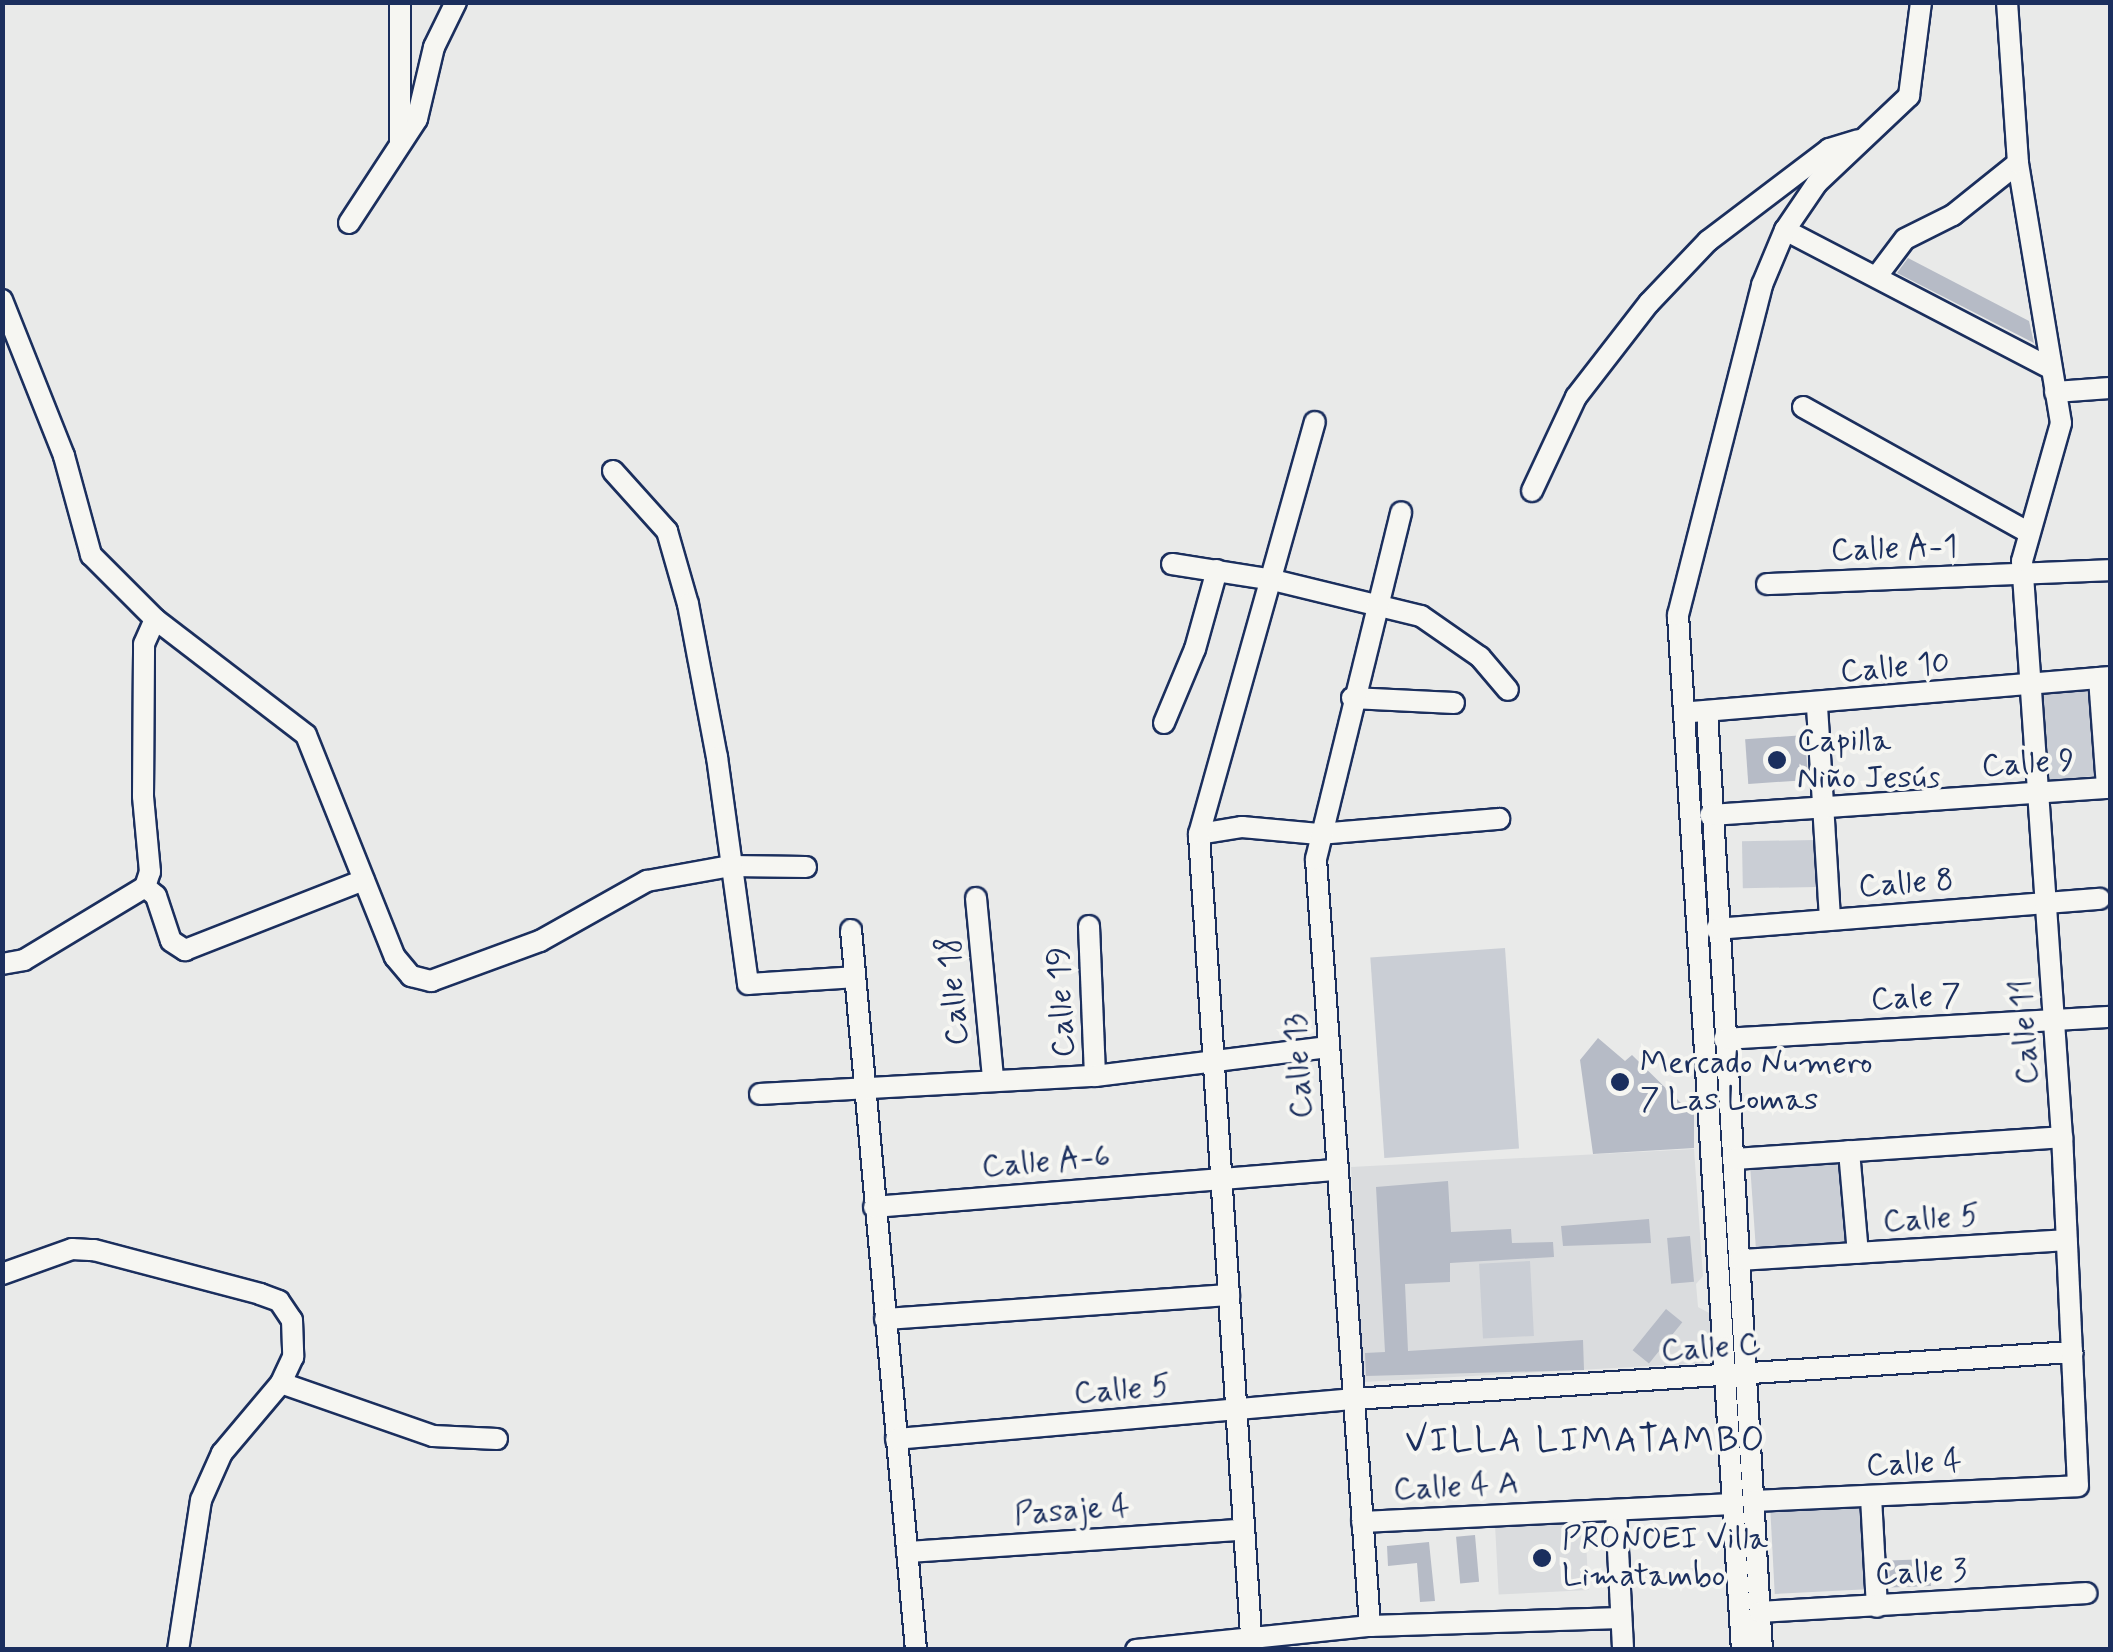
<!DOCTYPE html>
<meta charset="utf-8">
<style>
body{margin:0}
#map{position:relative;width:2113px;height:1652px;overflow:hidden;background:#e9eae9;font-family:Mynerve,sans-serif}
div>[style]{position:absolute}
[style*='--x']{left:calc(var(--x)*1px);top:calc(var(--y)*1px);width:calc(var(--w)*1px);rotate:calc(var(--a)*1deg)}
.built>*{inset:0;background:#dadcde;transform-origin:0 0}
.green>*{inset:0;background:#caced5;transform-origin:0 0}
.building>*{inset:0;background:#b6bbc6;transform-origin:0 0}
.roads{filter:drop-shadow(2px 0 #1b2f5e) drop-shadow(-2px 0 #1b2f5e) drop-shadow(0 2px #1b2f5e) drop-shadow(0 -2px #1b2f5e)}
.street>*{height:20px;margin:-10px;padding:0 10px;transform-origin:10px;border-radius:10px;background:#f6f6f2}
.dots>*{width:28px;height:28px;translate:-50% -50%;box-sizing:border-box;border:5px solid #f6f6f2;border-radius:50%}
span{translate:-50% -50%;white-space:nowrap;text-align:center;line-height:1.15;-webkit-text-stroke:8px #f6f6f2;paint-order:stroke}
.street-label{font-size:32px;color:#1b2f5e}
.poi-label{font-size:32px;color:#1b2f5e}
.left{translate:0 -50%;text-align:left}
.neighbourhood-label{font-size:35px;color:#1b2f5e;letter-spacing:2.5px}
.frame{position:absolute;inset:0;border:5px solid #1b2f5e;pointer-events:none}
</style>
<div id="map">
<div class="built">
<i style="clip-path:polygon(1694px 1149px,1703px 1276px,1696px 1284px,1698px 1307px,1711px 1314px,1711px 1356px,1704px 1363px,1363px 1382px,1351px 1167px)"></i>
<i style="left:1585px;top:1522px;width:68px;height:90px;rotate:87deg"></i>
</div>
<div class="green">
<i style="left:2090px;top:689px;width:87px;height:49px;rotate:85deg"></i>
<i style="left:1815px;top:840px;width:47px;height:73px;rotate:89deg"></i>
<i style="left:1505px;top:948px;width:201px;height:135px;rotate:86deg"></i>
<i style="left:1842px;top:1161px;width:83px;height:92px;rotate:86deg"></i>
<i style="left:1530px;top:1261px;width:75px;height:51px;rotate:87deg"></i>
<i style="left:1867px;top:1501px;width:88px;height:97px;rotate:87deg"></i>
</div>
<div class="building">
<i style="clip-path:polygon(1908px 258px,2029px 321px,2034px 343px,1897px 273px)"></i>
<i style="left:1805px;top:735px;width:45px;height:60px;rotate:86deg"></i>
<i style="clip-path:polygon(1598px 1038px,1625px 1061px,1632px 1055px,1682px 1104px,1694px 1103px,1694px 1148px,1593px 1154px,1580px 1060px)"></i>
<i style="clip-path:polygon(1448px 1181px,1451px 1232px,1511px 1229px,1512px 1243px,1553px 1242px,1554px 1257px,1450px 1263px,1450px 1282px,1405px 1284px,1408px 1351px,1583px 1340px,1584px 1370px,1366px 1376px,1365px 1353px,1385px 1352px,1376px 1187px)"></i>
<i style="clip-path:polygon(1649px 1219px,1651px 1243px,1563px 1246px,1561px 1226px)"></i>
<i style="left:1690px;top:1236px;width:46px;height:23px;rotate:85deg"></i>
<i style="left:1666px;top:1309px;width:21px;height:53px;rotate:39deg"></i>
<i style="left:1475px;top:1535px;width:47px;height:19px;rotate:85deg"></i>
<i style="clip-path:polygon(1429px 1542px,1435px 1601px,1420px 1602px,1417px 1563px,1388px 1566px,1387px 1546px)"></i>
<i style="left:1930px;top:1559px;width:27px;height:41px;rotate:88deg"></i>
</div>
<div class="roads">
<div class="street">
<i style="--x:400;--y:142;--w:140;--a:-90"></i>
<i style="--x:349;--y:223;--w:124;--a:-56.8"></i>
<i style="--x:417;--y:119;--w:74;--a:-76.7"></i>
<i style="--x:434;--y:47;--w:50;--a:-63.9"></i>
<i style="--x:1785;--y:230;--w:299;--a:27.5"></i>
<i style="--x:1877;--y:276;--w:46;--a:-52.9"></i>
<i style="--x:1905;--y:239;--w:54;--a:-26.6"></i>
<i style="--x:1953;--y:215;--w:83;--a:-38.7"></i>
<i style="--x:2;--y:300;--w:168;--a:68.3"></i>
<i style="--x:64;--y:456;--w:103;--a:74.7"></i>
<i style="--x:91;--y:555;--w:91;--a:45"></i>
<i style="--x:155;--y:619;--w:190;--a:37.5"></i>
<i style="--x:306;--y:735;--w:239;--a:68.2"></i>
<i style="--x:395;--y:957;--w:25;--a:50"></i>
<i style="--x:411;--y:976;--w:21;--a:14"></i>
<i style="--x:431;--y:981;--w:116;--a:-20.2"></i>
<i style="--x:540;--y:941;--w:123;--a:-29.3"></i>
<i style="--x:647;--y:881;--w:84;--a:-10.2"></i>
<i style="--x:730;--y:866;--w:76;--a:0.8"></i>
<i style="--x:2055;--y:392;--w:55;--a:-4.2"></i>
<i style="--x:1803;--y:407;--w:255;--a:29.1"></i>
<i style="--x:613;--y:471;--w:81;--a:48"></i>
<i style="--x:667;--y:531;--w:76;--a:74"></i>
<i style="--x:688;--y:604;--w:156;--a:79.3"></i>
<i style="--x:717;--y:757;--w:229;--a:82.2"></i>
<i style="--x:748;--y:984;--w:107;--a:-3.7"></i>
<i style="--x:1532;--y:491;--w:104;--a:-64.9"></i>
<i style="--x:1576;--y:397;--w:119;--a:-52.2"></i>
<i style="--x:1649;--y:303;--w:86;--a:-46.4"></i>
<i style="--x:1708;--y:241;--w:152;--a:-37.2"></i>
<i style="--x:1829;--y:149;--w:30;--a:-17"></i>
<i style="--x:1172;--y:564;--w:102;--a:9"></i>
<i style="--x:1273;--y:580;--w:152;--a:13.7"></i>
<i style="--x:1421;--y:616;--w:72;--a:34.8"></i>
<i style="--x:1480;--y:657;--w:43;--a:49.7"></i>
<i style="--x:1767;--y:584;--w:343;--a:-2.3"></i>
<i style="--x:2099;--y:678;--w:110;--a:85.8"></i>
<i style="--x:1352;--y:698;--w:102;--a:2.8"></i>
<i style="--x:1817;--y:706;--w:214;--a:86.5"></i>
<i style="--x:1707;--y:711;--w:941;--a:86.65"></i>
<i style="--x:1693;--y:712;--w:418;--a:-4.8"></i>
<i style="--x:1164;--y:723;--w:80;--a:-67.3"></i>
<i style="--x:1195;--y:649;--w:82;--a:-74.4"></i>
<i style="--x:1710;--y:815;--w:401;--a:-3.9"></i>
<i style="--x:1199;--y:834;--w:44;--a:-9.2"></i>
<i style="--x:1242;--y:827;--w:77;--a:5.2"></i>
<i style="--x:1319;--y:834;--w:181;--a:-4.8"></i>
<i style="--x:145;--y:887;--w:14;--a:39"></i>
<i style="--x:156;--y:896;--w:47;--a:71.6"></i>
<i style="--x:171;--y:941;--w:17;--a:33"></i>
<i style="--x:185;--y:950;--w:192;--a:-21.4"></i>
<i style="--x:976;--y:898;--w:182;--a:84.6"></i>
<i style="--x:1089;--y:926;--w:150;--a:87.7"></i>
<i style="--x:1716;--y:929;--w:385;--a:-4.5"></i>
<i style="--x:851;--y:930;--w:723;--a:84.84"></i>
<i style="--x:2;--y:964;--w:22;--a:-10"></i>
<i style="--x:24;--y:960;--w:141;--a:-31.1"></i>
<i style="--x:145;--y:887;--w:16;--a:-72"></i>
<i style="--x:150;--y:872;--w:76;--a:-95.3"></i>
<i style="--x:143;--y:796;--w:152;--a:-89.6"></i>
<i style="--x:144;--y:644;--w:27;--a:-66"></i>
<i style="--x:1724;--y:1039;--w:387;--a:-3.3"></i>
<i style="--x:760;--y:1094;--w:335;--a:-3.1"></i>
<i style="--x:1095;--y:1076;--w:235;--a:-7.1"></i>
<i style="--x:1849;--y:1151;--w:102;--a:85"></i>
<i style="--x:1733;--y:1159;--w:330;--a:-3.8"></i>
<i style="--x:874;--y:1207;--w:464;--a:-4.6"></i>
<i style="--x:1740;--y:1260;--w:327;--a:-3.5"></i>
<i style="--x:2;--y:1274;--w:74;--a:-19.7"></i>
<i style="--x:72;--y:1249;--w:22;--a:3"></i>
<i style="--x:94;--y:1250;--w:172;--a:14.8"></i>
<i style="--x:260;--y:1294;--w:20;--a:20"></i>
<i style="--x:279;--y:1301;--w:23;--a:56"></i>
<i style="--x:292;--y:1320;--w:37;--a:88"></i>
<i style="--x:293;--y:1357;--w:29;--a:115"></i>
<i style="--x:281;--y:1383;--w:92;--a:130.1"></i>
<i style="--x:222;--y:1453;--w:51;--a:114.1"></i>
<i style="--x:201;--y:1500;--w:152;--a:98.7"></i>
<i style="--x:885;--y:1319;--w:345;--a:-4"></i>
<i style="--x:281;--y:1383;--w:161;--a:19.2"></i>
<i style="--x:433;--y:1436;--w:64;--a:2.7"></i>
<i style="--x:896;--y:1439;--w:459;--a:-5"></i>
<i style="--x:1353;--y:1399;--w:721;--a:-3.74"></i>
<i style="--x:1871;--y:1497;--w:110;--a:86.9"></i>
<i style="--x:1753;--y:1501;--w:325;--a:-2.6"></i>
<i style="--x:2078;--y:1486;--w:349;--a:-92.6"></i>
<i style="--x:2062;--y:1137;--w:577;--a:-93.97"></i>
<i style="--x:2022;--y:561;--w:143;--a:-74.2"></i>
<i style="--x:2061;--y:423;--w:264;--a:-99.4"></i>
<i style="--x:2018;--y:163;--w:161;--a:-93.9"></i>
<i style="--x:1616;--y:1510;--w:140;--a:87.1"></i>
<i style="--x:1362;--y:1522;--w:371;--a:-2.8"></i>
<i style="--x:907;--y:1552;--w:336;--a:-3.8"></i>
<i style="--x:1760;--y:1612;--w:327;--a:-3.3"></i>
<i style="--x:1370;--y:1626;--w:769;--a:-94.03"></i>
<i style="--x:1316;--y:859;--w:357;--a:-76.2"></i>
<i style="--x:1136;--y:1650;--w:235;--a:-5.9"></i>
<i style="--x:1370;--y:1626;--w:251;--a:-1.8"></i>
<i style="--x:1252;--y:1650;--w:818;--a:-93.72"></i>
<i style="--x:1199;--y:834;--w:428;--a:-74.3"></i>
<i style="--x:1742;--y:1650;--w:1037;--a:-93.54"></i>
<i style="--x:1678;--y:615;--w:341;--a:-75.7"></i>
<i style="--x:1762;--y:285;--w:60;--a:-67.3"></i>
<i style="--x:1785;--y:230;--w:57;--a:-55.8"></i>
<i style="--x:1817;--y:183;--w:127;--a:-43.4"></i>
<i style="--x:1909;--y:96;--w:95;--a:-82.7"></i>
</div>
</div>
<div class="dots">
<i style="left:1777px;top:760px;background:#1b2f5e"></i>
<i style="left:1620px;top:1082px;background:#1b2f5e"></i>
<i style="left:1542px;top:1558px;background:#1b2f5e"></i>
</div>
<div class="street-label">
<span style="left:1894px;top:549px;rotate:-2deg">Calle A-1</span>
<span style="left:1895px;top:668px;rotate:-5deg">Calle 10</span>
<span style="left:2028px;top:764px;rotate:-4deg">Calle 9</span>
<span style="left:1906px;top:884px;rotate:-4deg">Calle 8</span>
<span style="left:954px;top:991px;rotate:-95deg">Calle 18</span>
<span style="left:1916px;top:998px;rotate:-3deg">Cale 7</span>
<span style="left:1062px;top:1002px;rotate:-93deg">Calle 19</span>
<span style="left:2025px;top:1032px;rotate:-94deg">Calle 11</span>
<span style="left:1299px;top:1066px;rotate:-94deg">Calle 13</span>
<span style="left:1046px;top:1162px;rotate:-5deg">Calle A-6</span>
<span style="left:1931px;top:1219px;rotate:-4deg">Calle 5</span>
<span style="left:1711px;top:1348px;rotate:-4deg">Calle C</span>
<span style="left:1122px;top:1390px;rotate:-5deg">Calle 5</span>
<span style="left:1914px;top:1464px;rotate:-3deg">Calle 4</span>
<span style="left:1456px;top:1487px;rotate:-3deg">Calle 4 A</span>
<span style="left:1072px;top:1511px;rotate:-4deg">Pasaje 4</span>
<span style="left:1921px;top:1573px;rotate:-3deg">Calle 3</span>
</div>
<div class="poi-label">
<span class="left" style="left:1797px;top:760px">Capilla<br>Niño Jesús</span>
<span class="left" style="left:1640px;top:1082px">Mercado Numero<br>7 Las Lomas</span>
<span class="left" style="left:1562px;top:1558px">PRONOEI Villa<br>Limatambo</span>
</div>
<div class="neighbourhood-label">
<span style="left:1586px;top:1441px">VILLA LIMATAMBO</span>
</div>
<div class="frame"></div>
</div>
